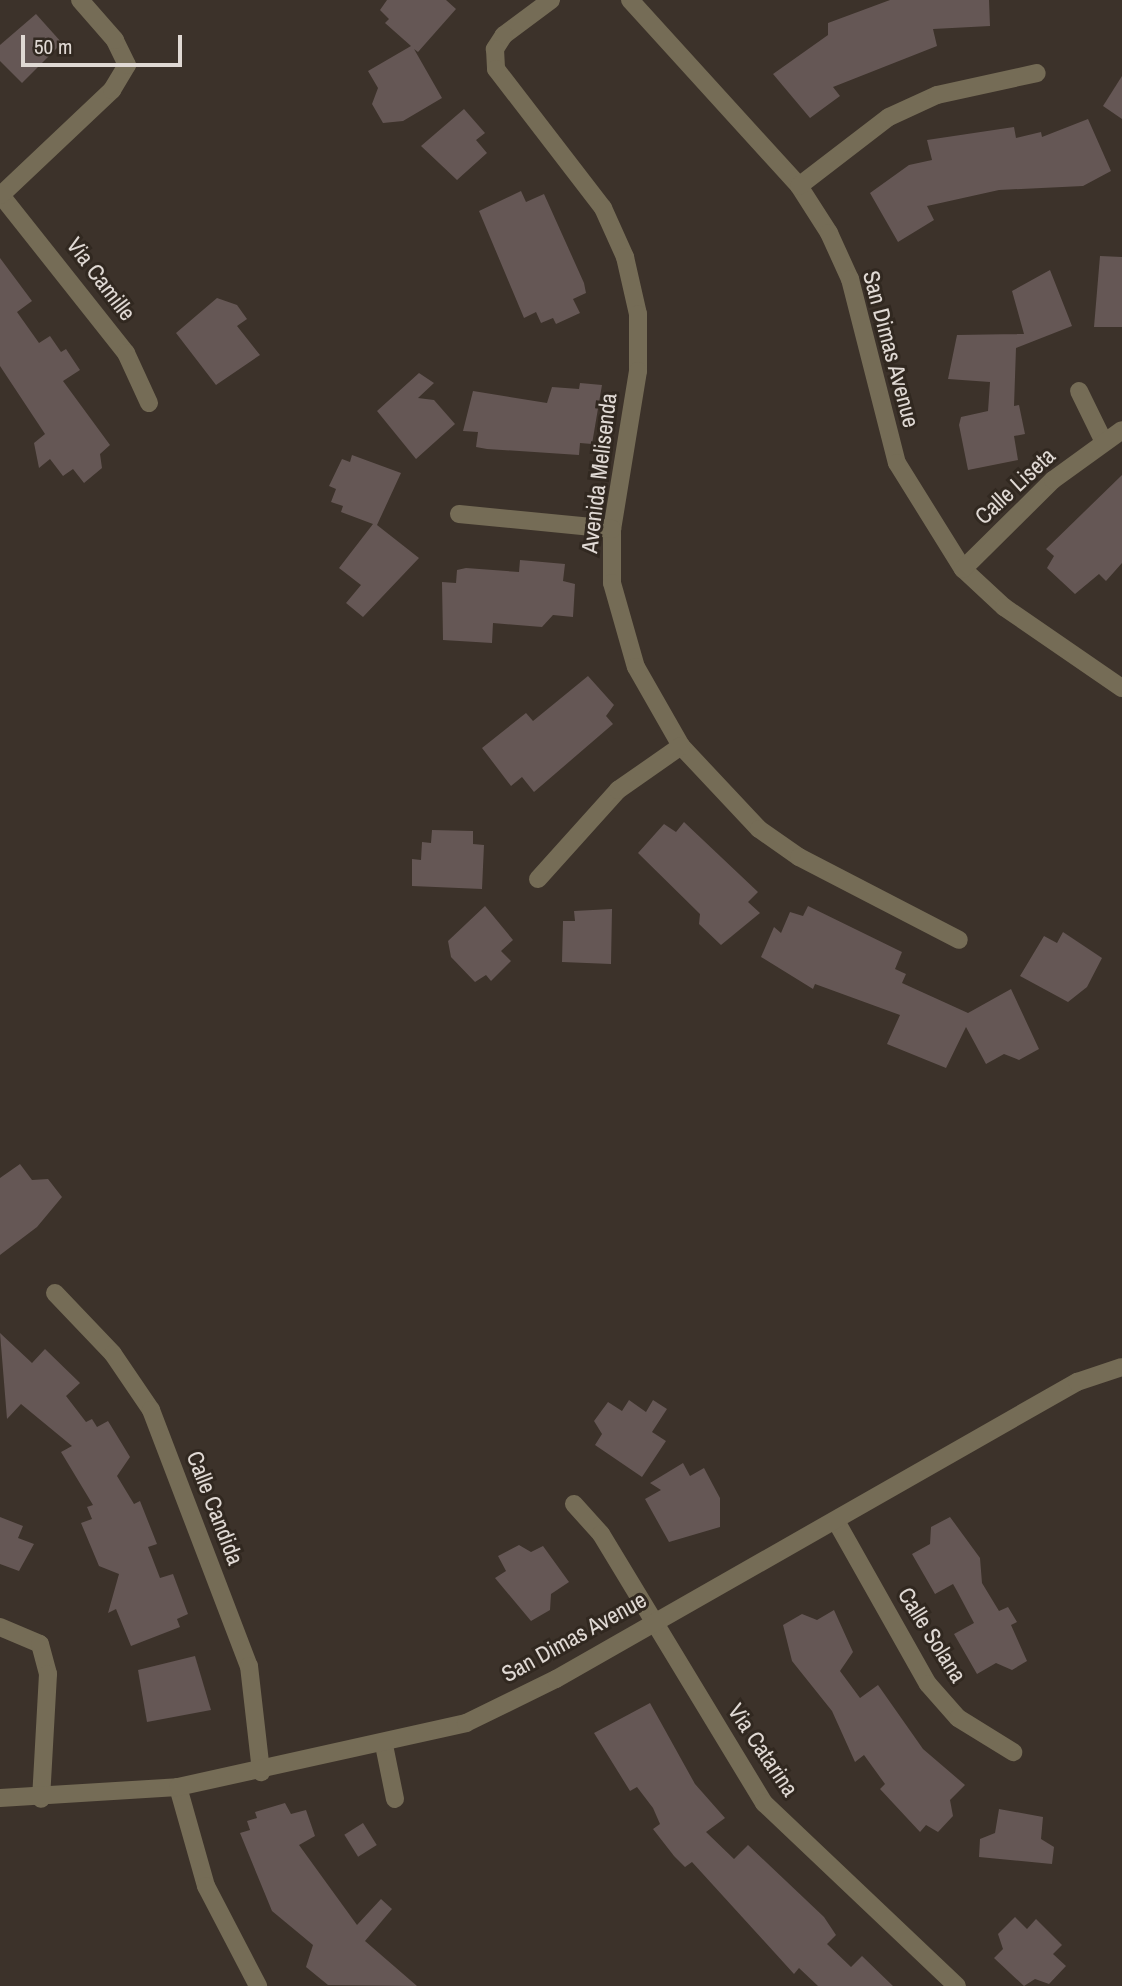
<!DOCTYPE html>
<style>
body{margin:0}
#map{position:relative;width:1122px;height:1986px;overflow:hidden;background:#3c322a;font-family:"Archivo Narrow",sans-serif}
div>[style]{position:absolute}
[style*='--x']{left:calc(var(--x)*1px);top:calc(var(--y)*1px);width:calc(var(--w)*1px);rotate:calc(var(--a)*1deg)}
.building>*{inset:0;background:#655755;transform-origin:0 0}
.minor>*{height:18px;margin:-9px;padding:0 9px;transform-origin:9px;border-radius:9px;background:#756c56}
span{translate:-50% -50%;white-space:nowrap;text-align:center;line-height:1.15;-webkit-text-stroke:6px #312820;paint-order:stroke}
.street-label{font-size:23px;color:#e0d9d4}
.scale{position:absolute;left:21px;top:35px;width:161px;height:32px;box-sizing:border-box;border:4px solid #e0d9d4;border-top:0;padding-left:9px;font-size:21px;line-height:24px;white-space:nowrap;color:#e0d9d4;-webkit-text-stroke:5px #312820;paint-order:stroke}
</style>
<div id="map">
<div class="building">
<i style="clip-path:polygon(387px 0,446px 0,456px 9px,418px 52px,414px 49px,442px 98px,403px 121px,383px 123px,372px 104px,378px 88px,368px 71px,411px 46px,385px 23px,389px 19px,380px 10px)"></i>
<i style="clip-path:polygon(890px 0,989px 0,990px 26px,933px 29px,937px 46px,833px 87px,840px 96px,810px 118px,773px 74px,828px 35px,828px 23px)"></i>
<i style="clip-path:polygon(36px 14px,62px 43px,22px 83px,0 61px,0 45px)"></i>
<i style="clip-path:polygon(1122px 76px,1122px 119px,1103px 106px)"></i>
<i style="clip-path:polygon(464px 109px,485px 133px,476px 140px,487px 153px,457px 180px,421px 146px)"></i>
<i style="clip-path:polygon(1088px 119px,1111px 171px,1083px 186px,999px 190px,927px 206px,934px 220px,898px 242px,870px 193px,909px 165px,932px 160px,927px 140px,1014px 127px,1016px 138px,1041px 132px,1042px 137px)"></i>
<i style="clip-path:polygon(521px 191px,526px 202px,544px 194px,584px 283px,586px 293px,573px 299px,580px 313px,556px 324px,553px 318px,541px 323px,536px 312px,524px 318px,479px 211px)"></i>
<i style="clip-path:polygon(1100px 256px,1122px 257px,1122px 327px,1094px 327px)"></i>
<i style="clip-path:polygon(0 258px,32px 301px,17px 312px,39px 343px,50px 336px,61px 352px,66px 349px,80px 370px,63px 381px,110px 445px,100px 454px,102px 468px,84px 483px,73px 469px,63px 476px,50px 459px,39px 468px,34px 443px,45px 434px,0 366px)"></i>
<i style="clip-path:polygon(1050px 270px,1072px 326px,1016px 348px,1014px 406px,1019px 405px,1025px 434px,1014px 436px,1018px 460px,968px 470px,959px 425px,961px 417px,988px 411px,990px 382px,948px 379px,957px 335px,1024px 334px,1012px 291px)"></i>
<i style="clip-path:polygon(217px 298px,237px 305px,247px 319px,237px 326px,260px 355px,216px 385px,176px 333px)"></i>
<i style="clip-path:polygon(419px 373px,434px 383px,418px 398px,434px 400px,455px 424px,416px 459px,377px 411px)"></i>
<i style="clip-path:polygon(580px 383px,602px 385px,592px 444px,580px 443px,579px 455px,487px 449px,476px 447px,478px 432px,463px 431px,473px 391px,547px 403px,552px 387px,579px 389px)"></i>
<i style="clip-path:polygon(352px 455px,401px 473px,377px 525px,419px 558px,363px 617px,346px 603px,361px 585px,339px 568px,373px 524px,341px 512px,343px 506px,331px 502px,336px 489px,329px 486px,342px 459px,350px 462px)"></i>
<i style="clip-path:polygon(1122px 475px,1122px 563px,1106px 581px,1099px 574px,1075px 594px,1047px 568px,1054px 556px,1046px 549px)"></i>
<i style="clip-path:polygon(520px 560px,565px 564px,563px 581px,575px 584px,573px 617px,553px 615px,542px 627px,493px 623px,492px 643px,443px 640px,442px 582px,456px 583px,457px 570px,466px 568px,519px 572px)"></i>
<i style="clip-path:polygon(588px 676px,614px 705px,606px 716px,613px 724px,534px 792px,522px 777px,511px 786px,482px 748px,526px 713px,533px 721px)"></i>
<i style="clip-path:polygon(684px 822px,758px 892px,748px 902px,760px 913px,721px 945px,699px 924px,700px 914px,638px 853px,664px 824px,676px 832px)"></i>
<i style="clip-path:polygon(432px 830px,473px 831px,473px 844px,484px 845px,482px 889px,412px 886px,412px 859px,421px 860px,422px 842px,431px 843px)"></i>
<i style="clip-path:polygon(485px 906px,513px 940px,501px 951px,511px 961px,491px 981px,486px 975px,475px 982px,451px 957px,448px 941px)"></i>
<i style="clip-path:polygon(808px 906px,902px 952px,895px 969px,906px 974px,902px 983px,968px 1013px,1011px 989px,1039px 1049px,1019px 1060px,1004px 1054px,986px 1064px,966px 1027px,946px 1068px,887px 1044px,900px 1015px,815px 984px,813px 989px,761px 957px,774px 927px,781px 933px,790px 912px,803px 916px)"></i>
<i style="clip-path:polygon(612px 909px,611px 964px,562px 962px,563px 921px,575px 921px,574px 911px)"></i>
<i style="clip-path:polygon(1063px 932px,1102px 958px,1087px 987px,1068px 1002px,1020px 976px,1044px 936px,1057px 943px)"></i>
<i style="clip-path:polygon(20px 1164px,32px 1180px,48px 1179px,62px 1197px,37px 1227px,0 1255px,0 1178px)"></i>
<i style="clip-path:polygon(0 1333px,32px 1363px,45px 1349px,80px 1383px,66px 1396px,86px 1422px,92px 1419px,97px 1427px,108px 1421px,130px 1457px,117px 1476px,134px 1504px,140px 1501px,157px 1544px,148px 1547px,160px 1578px,173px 1574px,188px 1614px,177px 1619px,180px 1627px,131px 1646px,116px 1609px,108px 1613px,119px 1574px,99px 1566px,81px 1523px,92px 1519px,87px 1507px,93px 1505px,61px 1452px,72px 1446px,21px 1404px,7px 1419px)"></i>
<i style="clip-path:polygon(629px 1400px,646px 1412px,653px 1400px,667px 1409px,652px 1432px,666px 1441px,642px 1477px,595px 1445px,602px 1434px,594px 1421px,608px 1402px,622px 1411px)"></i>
<i style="clip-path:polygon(683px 1463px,690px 1476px,704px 1468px,713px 1485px,720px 1498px,720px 1527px,669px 1542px,645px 1499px,661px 1490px,650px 1483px)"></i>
<i style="clip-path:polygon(0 1517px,23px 1526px,18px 1538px,34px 1544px,19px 1571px,0 1564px)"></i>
<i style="clip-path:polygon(950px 1517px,980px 1558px,982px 1583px,999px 1611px,1008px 1607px,1017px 1622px,1011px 1625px,1027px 1661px,1012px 1670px,996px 1663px,977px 1674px,954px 1634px,974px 1623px,957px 1591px,953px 1584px,935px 1594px,912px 1554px,930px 1544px,931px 1527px)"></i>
<i style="clip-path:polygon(519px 1545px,531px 1552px,543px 1546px,569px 1582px,551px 1594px,550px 1610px,531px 1621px,495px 1578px,506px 1571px,498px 1556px)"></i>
<i style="clip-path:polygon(834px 1610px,853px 1652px,840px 1671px,860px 1698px,878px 1685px,923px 1749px,965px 1785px,950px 1800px,953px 1816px,938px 1832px,926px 1825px,920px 1832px,880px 1789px,885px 1784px,864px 1755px,855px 1762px,832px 1711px,792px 1661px,783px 1625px,802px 1614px,817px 1620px)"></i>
<i style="clip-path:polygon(195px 1656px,211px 1710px,147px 1722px,138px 1670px)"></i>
<i style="clip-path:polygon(650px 1703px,695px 1784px,725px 1818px,706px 1832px,734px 1859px,748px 1845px,824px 1917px,836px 1935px,827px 1944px,851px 1967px,862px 1956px,893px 1986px,818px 1986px,799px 1968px,794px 1974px,692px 1862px,685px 1867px,674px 1856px,653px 1829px,660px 1824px,653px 1808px,637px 1787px,630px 1791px,594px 1733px)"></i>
<i style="clip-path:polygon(285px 1803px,291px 1814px,306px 1810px,315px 1836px,299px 1845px,357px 1925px,381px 1899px,392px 1909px,365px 1941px,417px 1986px,328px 1985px,306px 1967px,313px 1945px,272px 1911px,240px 1833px,250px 1830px,247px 1821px,257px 1818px,255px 1812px)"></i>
<i style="clip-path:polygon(999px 1809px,1043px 1817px,1041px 1839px,1054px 1847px,1052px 1864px,979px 1857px,980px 1839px,995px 1833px)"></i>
<i style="left:363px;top:1823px;width:26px;height:22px;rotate:58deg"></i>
<i style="clip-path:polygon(1015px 1917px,1027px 1929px,1036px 1919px,1062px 1945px,1053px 1954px,1066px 1966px,1049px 1984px,1035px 1979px,1024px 1986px,994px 1958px,1003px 1949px,998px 1934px)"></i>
</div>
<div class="minor">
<i style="--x:551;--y:0;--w:59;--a:143.3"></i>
<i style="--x:504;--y:35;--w:17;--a:123"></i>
<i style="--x:495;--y:49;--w:20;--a:87"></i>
<i style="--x:496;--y:69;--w:175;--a:52.4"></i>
<i style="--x:603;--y:208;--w:54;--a:65.8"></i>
<i style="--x:625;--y:257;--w:58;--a:77.2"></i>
<i style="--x:638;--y:314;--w:57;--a:90"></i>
<i style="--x:638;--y:371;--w:160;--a:99.3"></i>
<i style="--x:612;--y:529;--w:54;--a:90"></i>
<i style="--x:612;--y:583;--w:87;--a:74.1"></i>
<i style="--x:636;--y:667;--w:91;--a:60.3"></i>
<i style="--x:681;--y:746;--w:114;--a:46.8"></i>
<i style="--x:759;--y:829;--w:49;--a:35"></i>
<i style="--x:799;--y:857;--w:180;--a:27.4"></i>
<i style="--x:630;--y:0;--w:251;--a:47.7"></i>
<i style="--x:799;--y:186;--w:56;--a:57.4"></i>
<i style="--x:829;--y:233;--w:51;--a:65.5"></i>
<i style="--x:850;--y:279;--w:190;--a:75.7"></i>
<i style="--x:897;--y:463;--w:125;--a:58.1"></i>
<i style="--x:963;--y:569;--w:56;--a:42.8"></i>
<i style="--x:1004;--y:607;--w:143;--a:34.5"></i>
<i style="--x:799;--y:186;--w:113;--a:-37.5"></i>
<i style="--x:889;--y:117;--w:53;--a:-24.6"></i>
<i style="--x:937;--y:95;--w:102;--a:-12.4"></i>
<i style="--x:0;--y:194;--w:203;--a:51.6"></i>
<i style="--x:126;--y:353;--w:55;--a:65.3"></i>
<i style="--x:1;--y:195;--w:153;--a:-43.4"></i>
<i style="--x:112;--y:90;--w:29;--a:-59"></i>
<i style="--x:127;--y:65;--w:28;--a:-116"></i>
<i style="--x:115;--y:40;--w:53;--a:-131.2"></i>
<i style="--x:1079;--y:391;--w:57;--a:63.9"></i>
<i style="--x:459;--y:514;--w:154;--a:5.6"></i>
<i style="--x:963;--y:569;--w:127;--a:-44.7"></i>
<i style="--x:1053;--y:480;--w:85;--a:-35.9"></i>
<i style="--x:538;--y:879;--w:120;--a:-48"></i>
<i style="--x:618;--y:790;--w:77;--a:-34.9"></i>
<i style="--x:55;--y:1293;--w:84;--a:46.4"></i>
<i style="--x:113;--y:1354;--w:68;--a:55.8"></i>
<i style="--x:151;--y:1410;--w:274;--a:69.1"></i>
<i style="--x:249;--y:1666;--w:107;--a:83.5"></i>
<i style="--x:574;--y:1504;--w:40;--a:48"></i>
<i style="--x:601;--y:1534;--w:315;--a:58.8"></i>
<i style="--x:764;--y:1803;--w:266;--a:43.5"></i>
<i style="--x:836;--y:1521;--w:187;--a:60.6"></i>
<i style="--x:928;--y:1684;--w:45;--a:48.6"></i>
<i style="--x:958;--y:1718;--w:65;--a:31.7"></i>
<i style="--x:0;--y:1627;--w:43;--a:23"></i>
<i style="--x:40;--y:1644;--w:31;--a:75"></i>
<i style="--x:48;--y:1674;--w:125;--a:93.2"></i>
<i style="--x:384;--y:1745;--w:55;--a:78.5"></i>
<i style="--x:178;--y:1787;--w:103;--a:74.2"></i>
<i style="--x:206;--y:1886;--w:113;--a:62.5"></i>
<i style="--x:0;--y:1798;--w:178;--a:-3.5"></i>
<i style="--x:178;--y:1787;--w:295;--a:-12.5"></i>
<i style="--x:466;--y:1723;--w:100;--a:-26.1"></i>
<i style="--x:556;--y:1679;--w:600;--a:-29.69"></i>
<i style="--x:1077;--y:1382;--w:47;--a:-18.4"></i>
</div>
<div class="street-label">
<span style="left:101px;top:279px;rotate:53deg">Via Camille</span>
<span style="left:891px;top:349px;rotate:75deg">San Dimas Avenue</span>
<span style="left:599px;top:473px;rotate:-83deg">Avenida Melisenda</span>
<span style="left:1015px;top:486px;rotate:-43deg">Calle Liseta</span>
<span style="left:215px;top:1508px;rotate:69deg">Calle Candida</span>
<span style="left:932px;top:1635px;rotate:58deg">Calle Solana</span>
<span style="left:574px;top:1637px;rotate:-29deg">San Dimas Avenue</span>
<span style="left:763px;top:1750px;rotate:56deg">Via Catarina</span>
</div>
<div class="scale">50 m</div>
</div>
